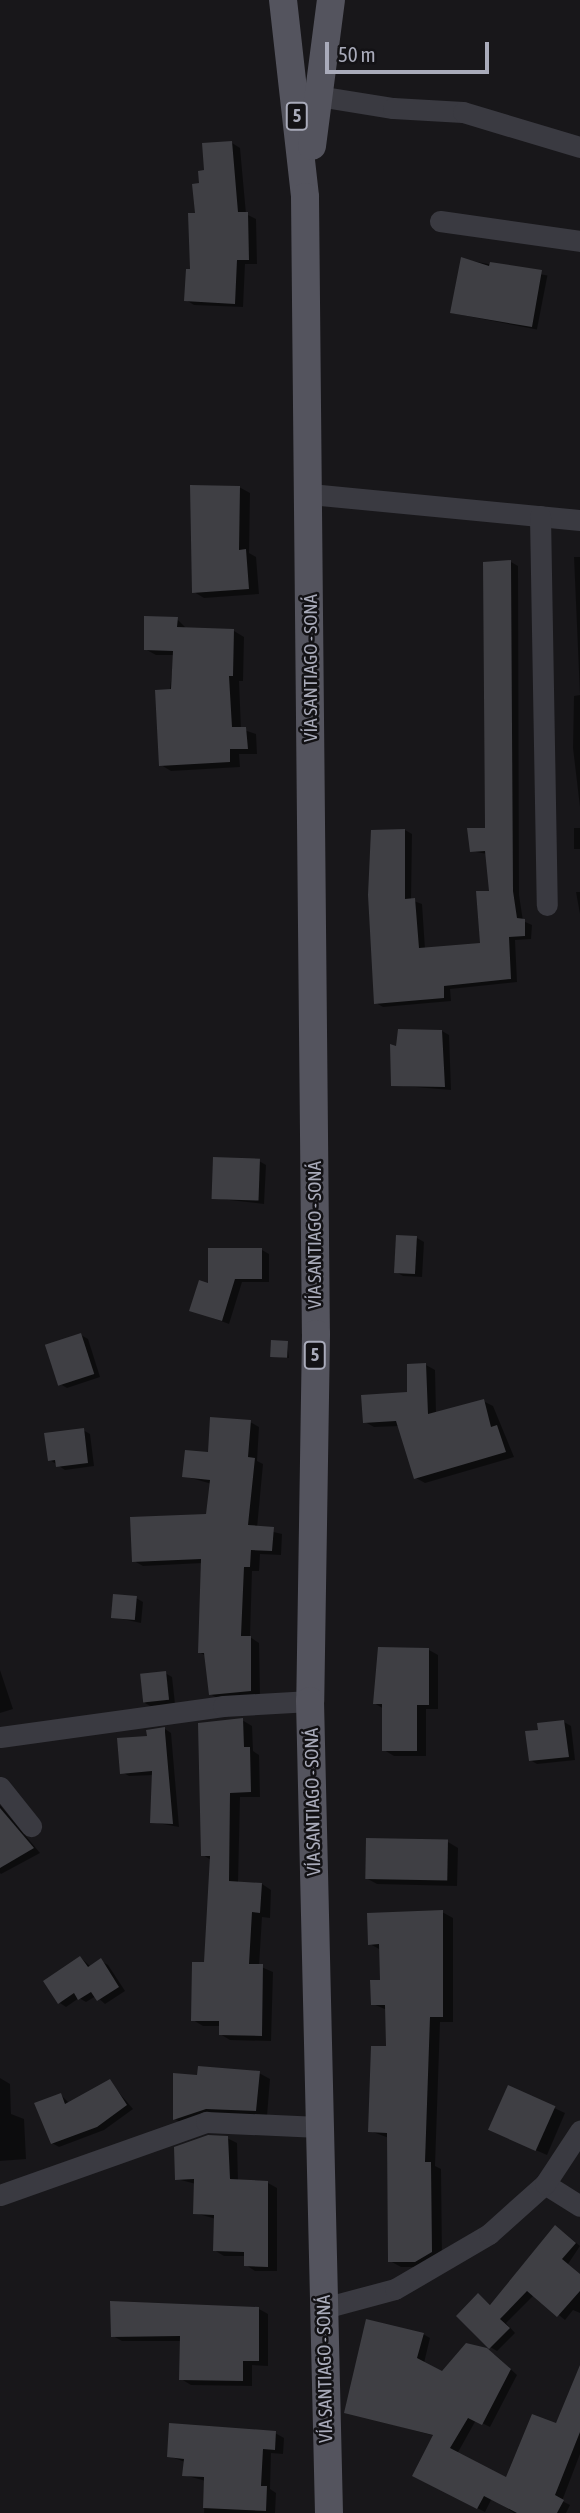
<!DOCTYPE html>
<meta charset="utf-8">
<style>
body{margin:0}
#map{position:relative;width:580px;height:2513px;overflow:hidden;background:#18171a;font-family:"Asap Condensed",sans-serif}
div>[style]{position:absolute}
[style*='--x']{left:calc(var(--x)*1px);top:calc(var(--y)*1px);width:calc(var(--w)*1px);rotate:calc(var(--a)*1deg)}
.shadow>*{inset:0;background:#0007;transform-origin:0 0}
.building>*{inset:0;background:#3f3f44;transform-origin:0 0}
.minor>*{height:21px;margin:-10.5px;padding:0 10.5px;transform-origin:10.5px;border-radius:10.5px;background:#3a3a41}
.major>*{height:28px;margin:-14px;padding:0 14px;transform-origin:14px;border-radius:14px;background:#54545e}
span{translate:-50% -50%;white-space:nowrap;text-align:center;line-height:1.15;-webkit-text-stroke:5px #131215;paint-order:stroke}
.shield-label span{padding:2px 5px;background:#131215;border:2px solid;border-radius:5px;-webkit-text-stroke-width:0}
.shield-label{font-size:18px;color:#a9abba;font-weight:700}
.street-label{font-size:19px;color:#a9abba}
.scale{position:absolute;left:325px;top:42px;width:164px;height:32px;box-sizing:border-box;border:4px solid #a9abba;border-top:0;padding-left:9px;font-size:21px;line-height:24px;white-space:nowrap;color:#a9abba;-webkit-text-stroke:5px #131215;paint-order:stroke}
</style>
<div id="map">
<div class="shadow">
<i style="clip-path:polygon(232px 143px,240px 148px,246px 214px,256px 219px,257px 264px,245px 264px,243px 307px,194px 305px,186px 300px,201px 185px,206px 172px)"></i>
<i style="left:462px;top:259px;width:87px;height:55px;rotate:11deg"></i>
<i style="clip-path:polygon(239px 487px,250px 493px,249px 553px,256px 557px,259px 594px,204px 598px,194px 592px)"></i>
<i style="clip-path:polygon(574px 557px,580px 557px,580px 807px,573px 748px,574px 696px,580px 695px)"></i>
<i style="clip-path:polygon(511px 562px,518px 566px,519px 895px,523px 921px,532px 925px,531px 939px,515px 940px,517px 982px,450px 989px,451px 1001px,383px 1007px,376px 1003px,405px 830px,412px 834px,411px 900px,422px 904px,425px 949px,481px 945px,491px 892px,487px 854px,471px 851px,487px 830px,485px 564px)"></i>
<i style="clip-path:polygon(177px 619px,187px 629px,234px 631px,244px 637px,243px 681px,239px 681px,241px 729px,256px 734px,257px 754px,239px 754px,240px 767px,171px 771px,161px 765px,174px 655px,156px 655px,145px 649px)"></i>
<i style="left:574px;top:828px;width:6px;height:21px"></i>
<i style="clip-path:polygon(576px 892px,580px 892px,580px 914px)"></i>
<i style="clip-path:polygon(442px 1031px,449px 1035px,451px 1090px,392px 1085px,398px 1048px)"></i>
<i style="clip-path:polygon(259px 1161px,266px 1165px,264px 1204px,212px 1198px)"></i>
<i style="clip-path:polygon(417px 1238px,424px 1242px,422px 1277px,403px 1276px,396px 1272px)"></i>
<i style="clip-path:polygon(210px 1250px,262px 1250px,269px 1254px,269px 1282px,242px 1282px,229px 1324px,191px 1310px,210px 1285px)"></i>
<i style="clip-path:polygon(81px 1335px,88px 1339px,100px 1377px,67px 1388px,60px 1384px)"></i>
<i style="clip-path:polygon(287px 1343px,289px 1358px,272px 1356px)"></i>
<i style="clip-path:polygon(426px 1365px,435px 1370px,436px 1413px,483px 1401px,493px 1406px,514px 1457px,425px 1483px,416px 1478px,400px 1426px,374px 1427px,365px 1422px,409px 1394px)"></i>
<i style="clip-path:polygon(250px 1422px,259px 1427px,257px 1461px,263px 1464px,257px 1528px,282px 1534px,281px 1555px,260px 1554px,259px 1571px,252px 1571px,250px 1637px,259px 1643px,260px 1696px,219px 1699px,210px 1694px,206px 1656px,199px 1652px,203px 1563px,143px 1566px,134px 1561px,208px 1516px,212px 1484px,184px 1476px)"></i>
<i style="clip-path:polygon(83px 1430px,90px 1434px,94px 1466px,65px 1470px,50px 1460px)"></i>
<i style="clip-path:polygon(136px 1598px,143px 1602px,141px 1623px,113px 1617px)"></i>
<i style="clip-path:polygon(429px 1650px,438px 1655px,438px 1709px,426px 1709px,426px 1756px,394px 1756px,384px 1750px,384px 1709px,374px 1703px)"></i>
<i style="clip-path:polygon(0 1670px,13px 1709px,0 1713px)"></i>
<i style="clip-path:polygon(165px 1673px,172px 1677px,175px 1704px,152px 1707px,145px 1703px)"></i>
<i style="clip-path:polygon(242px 1720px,252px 1726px,253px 1751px,259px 1755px,260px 1797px,240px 1797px,238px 1883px,262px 1884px,271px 1890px,270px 1918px,262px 1917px,259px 1966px,273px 1972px,271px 2041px,230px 2040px,220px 2034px,221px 2026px,203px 2026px,193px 2020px,206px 1964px,211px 1860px,203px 1855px)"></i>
<i style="clip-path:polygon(564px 1722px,571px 1726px,575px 1760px,537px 1764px,530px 1760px,540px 1732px)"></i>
<i style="clip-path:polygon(165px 1729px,171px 1733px,179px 1827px,152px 1822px,154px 1775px,129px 1776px,122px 1772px,149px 1738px)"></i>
<i style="clip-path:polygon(0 1805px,40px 1853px,1px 1874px,0 1873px)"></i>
<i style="clip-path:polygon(448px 1842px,458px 1848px,457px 1886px,377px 1884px,366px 1878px)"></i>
<i style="clip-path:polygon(442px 1912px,453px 1918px,453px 2022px,440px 2022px,435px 2166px,441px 2169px,442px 2258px,426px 2267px,401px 2267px,390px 2261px,389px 2138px,370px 2131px,388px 2048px,387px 2010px,373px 2004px,382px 1982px,381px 1950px,370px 1944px)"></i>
<i style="clip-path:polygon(81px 1958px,91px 1967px,101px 1961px,108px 1965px,125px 1991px,105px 2004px,96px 1996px,86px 2002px,79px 1998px,66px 2007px,60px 2003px)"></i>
<i style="clip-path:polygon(259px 2073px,270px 2079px,267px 2116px,185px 2125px,175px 2119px,199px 2077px)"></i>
<i style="clip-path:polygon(0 2078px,10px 2084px,11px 2114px,24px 2119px,26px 2159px,0 2161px)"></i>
<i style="clip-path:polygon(109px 2081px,133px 2109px,104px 2130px,59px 2147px,52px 2143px,61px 2095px,69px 2103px)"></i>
<i style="clip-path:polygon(509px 2087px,565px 2113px,547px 2155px,506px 2137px,498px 2113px)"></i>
<i style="clip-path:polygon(227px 2138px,237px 2143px,238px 2181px,268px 2183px,277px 2188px,277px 2271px,255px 2271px,246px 2265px,246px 2256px,224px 2256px,214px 2250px,216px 2219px,195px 2213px,196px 2184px,177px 2179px)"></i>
<i style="clip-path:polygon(562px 2231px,580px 2246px,568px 2264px,580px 2275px,580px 2313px,573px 2310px,565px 2320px,534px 2295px,506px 2323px,515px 2333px,497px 2351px,490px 2347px,479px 2295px,492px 2306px)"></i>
<i style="clip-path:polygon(259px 2309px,268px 2314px,268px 2366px,252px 2365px,252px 2386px,191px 2385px,181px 2379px,181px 2341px,122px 2341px,113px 2336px)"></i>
<i style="clip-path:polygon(423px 2334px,430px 2338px,424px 2363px,442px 2373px,494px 2354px,517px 2375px,490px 2427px,476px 2420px,457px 2454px,507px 2480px,557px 2425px,580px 2377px,580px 2454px,562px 2501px,570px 2505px,566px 2513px,514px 2513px,492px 2498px,485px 2512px,421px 2480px,435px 2436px,346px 2412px)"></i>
<i style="clip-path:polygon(275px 2433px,284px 2438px,283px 2454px,271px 2453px,270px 2489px,276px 2493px,275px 2513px,204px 2513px,206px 2481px,184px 2475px,185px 2462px,169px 2456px)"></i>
</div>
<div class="building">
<i style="clip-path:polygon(232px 141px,238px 212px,248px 212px,249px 260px,237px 260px,235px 304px,184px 301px,186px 269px,190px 269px,188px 213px,195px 213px,192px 184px,199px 183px,198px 171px,204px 170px,202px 143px)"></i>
<i style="clip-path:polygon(461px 257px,489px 266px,490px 262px,542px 270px,532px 327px,450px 313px)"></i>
<i style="clip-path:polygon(190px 485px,240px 486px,239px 550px,246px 549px,249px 589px,192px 593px)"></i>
<i style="clip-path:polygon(511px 560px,513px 891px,517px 918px,525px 919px,525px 936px,509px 937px,511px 979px,444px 986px,444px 998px,374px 1004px,368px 895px,371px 830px,405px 829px,405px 899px,415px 898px,419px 948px,480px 943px,476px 891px,489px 891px,485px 851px,470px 852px,467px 828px,485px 828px,483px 562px)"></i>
<i style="clip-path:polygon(144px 616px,178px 617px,177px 627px,234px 629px,233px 676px,229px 676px,232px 727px,246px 727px,248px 749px,230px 749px,230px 762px,159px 766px,155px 690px,171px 689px,173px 651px,144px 650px)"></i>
<i style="clip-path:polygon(398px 1029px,442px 1030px,445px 1087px,391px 1086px,390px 1044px,396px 1046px)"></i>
<i style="left:213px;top:1157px;width:47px;height:42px;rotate:2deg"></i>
<i style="left:396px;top:1235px;width:21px;height:38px;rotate:3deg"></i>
<i style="clip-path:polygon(208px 1248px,262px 1248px,262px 1279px,235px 1279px,222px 1321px,189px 1311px,199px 1280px,208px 1283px)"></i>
<i style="left:81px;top:1333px;width:43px;height:38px;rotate:72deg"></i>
<i style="left:271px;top:1340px;width:17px;height:17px;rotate:3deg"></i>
<i style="clip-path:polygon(426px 1363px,428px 1414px,484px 1399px,491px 1427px,497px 1425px,506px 1452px,414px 1479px,396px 1421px,363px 1423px,361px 1395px,407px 1392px,407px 1364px)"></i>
<i style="clip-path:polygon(210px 1417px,251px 1420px,248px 1457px,255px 1458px,248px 1525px,274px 1527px,272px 1551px,251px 1550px,250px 1567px,244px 1567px,241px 1636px,251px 1636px,251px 1691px,209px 1695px,204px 1653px,198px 1653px,201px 1559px,132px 1562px,130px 1517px,206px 1514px,210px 1480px,182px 1477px,185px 1450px,208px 1452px)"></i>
<i style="clip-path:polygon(84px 1428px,88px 1463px,56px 1467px,55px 1460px,48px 1461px,44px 1433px)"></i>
<i style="left:113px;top:1594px;width:24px;height:24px;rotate:5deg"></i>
<i style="clip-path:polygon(378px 1647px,429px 1648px,429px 1705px,417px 1705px,417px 1751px,382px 1751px,382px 1704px,373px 1704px)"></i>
<i style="left:166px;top:1671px;width:29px;height:26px;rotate:84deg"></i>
<i style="clip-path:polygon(243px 1718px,244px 1747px,250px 1747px,251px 1792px,230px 1793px,229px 1881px,262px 1883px,260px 1913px,252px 1912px,249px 1964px,263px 1964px,262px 2036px,219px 2035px,219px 2021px,191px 2021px,192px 1962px,204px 1962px,210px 1856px,201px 1856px,198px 1723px)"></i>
<i style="clip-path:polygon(564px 1720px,569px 1757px,529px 1761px,525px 1731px,538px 1730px,537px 1723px)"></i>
<i style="clip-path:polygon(165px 1727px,165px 1732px,173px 1824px,150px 1823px,152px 1771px,120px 1774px,117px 1738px,147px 1736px,146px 1730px)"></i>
<i style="clip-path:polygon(0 1808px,34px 1848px,0 1868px)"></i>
<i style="left:366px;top:1838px;width:82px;height:41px;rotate:1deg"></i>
<i style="clip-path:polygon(443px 1910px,443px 2017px,430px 2017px,425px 2162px,431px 2162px,432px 2252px,415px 2262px,388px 2262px,387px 2133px,368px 2132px,371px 2046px,386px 2046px,385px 2005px,371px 2005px,370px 1980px,380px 1980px,379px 1944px,368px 1945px,367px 1913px)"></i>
<i style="clip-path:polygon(80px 1956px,88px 1967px,101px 1958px,119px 1987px,97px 2001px,91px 1992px,78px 2000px,74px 1993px,58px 2004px,43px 1981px)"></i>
<i style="clip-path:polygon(198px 2066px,260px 2071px,256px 2111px,206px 2109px,173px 2120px,173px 2073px,197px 2075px)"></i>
<i style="clip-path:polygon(110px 2079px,127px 2105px,97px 2127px,51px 2144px,34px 2103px,61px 2093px,65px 2104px)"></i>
<i style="left:508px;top:2085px;width:52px;height:49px;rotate:24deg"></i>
<i style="clip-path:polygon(208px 2135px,228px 2136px,230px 2179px,268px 2181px,268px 2267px,244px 2266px,244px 2252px,213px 2251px,214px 2215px,193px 2214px,194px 2179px,175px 2180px,174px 2147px)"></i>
<i style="clip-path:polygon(555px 2225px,576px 2243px,562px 2259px,580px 2274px,580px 2291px,557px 2317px,527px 2291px,500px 2319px,510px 2328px,489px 2349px,456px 2316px,478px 2293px,490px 2305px)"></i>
<i style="clip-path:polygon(110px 2301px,259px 2307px,259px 2361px,243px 2361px,243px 2381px,179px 2380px,180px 2336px,111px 2337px)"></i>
<i style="clip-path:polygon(366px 2319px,424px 2333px,417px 2358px,442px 2371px,466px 2343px,487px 2348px,511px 2369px,482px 2425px,468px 2418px,450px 2448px,506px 2477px,532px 2414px,556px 2423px,580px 2365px,580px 2432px,555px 2495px,564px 2500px,557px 2513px,517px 2513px,484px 2496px,477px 2509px,412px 2476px,433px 2435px,344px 2413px)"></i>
<i style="clip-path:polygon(169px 2423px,276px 2431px,275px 2450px,263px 2449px,261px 2486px,267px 2486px,266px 2511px,203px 2508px,204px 2477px,182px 2476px,184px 2459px,167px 2457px)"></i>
</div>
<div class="minor">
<i style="--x:318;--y:96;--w:76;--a:9.1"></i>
<i style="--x:393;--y:108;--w:70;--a:3.3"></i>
<i style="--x:463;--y:112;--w:122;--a:16.7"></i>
<i style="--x:440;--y:221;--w:141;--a:8.1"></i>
<i style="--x:310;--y:494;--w:271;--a:5.5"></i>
<i style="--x:540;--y:516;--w:389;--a:89"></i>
<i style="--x:0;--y:1737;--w:225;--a:-7.9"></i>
<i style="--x:223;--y:1706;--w:87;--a:-3.3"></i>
<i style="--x:0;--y:1787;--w:50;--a:51.5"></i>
<i style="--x:545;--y:2184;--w:41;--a:32.2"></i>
<i style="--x:0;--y:2195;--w:219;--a:-19.5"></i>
<i style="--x:206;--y:2122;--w:113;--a:2.5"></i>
<i style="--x:324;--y:2308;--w:73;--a:-15"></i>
<i style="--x:395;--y:2289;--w:109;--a:-30.3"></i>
<i style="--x:489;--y:2234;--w:75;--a:-41.8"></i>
<i style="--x:545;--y:2184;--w:64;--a:-56.6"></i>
</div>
<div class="major">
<i style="--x:283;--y:0;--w:198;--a:83.6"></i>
<i style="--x:305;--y:197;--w:1137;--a:89.45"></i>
<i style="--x:316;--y:1334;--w:367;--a:90.9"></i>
<i style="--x:310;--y:1701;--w:812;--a:88.66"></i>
<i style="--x:312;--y:146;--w:147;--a:-82.6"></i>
</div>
<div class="shield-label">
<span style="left:297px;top:116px">5</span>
<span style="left:315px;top:1355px">5</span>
</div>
<div class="street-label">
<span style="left:311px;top:668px;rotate:-90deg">VÍA SANTIAGO - SONÁ</span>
<span style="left:315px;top:1235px;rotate:-90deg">VÍA SANTIAGO - SONÁ</span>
<span style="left:313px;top:1802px;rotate:-91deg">VÍA SANTIAGO - SONÁ</span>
<span style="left:325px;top:2369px;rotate:-91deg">VÍA SANTIAGO - SONÁ</span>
</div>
<div class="scale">50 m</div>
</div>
